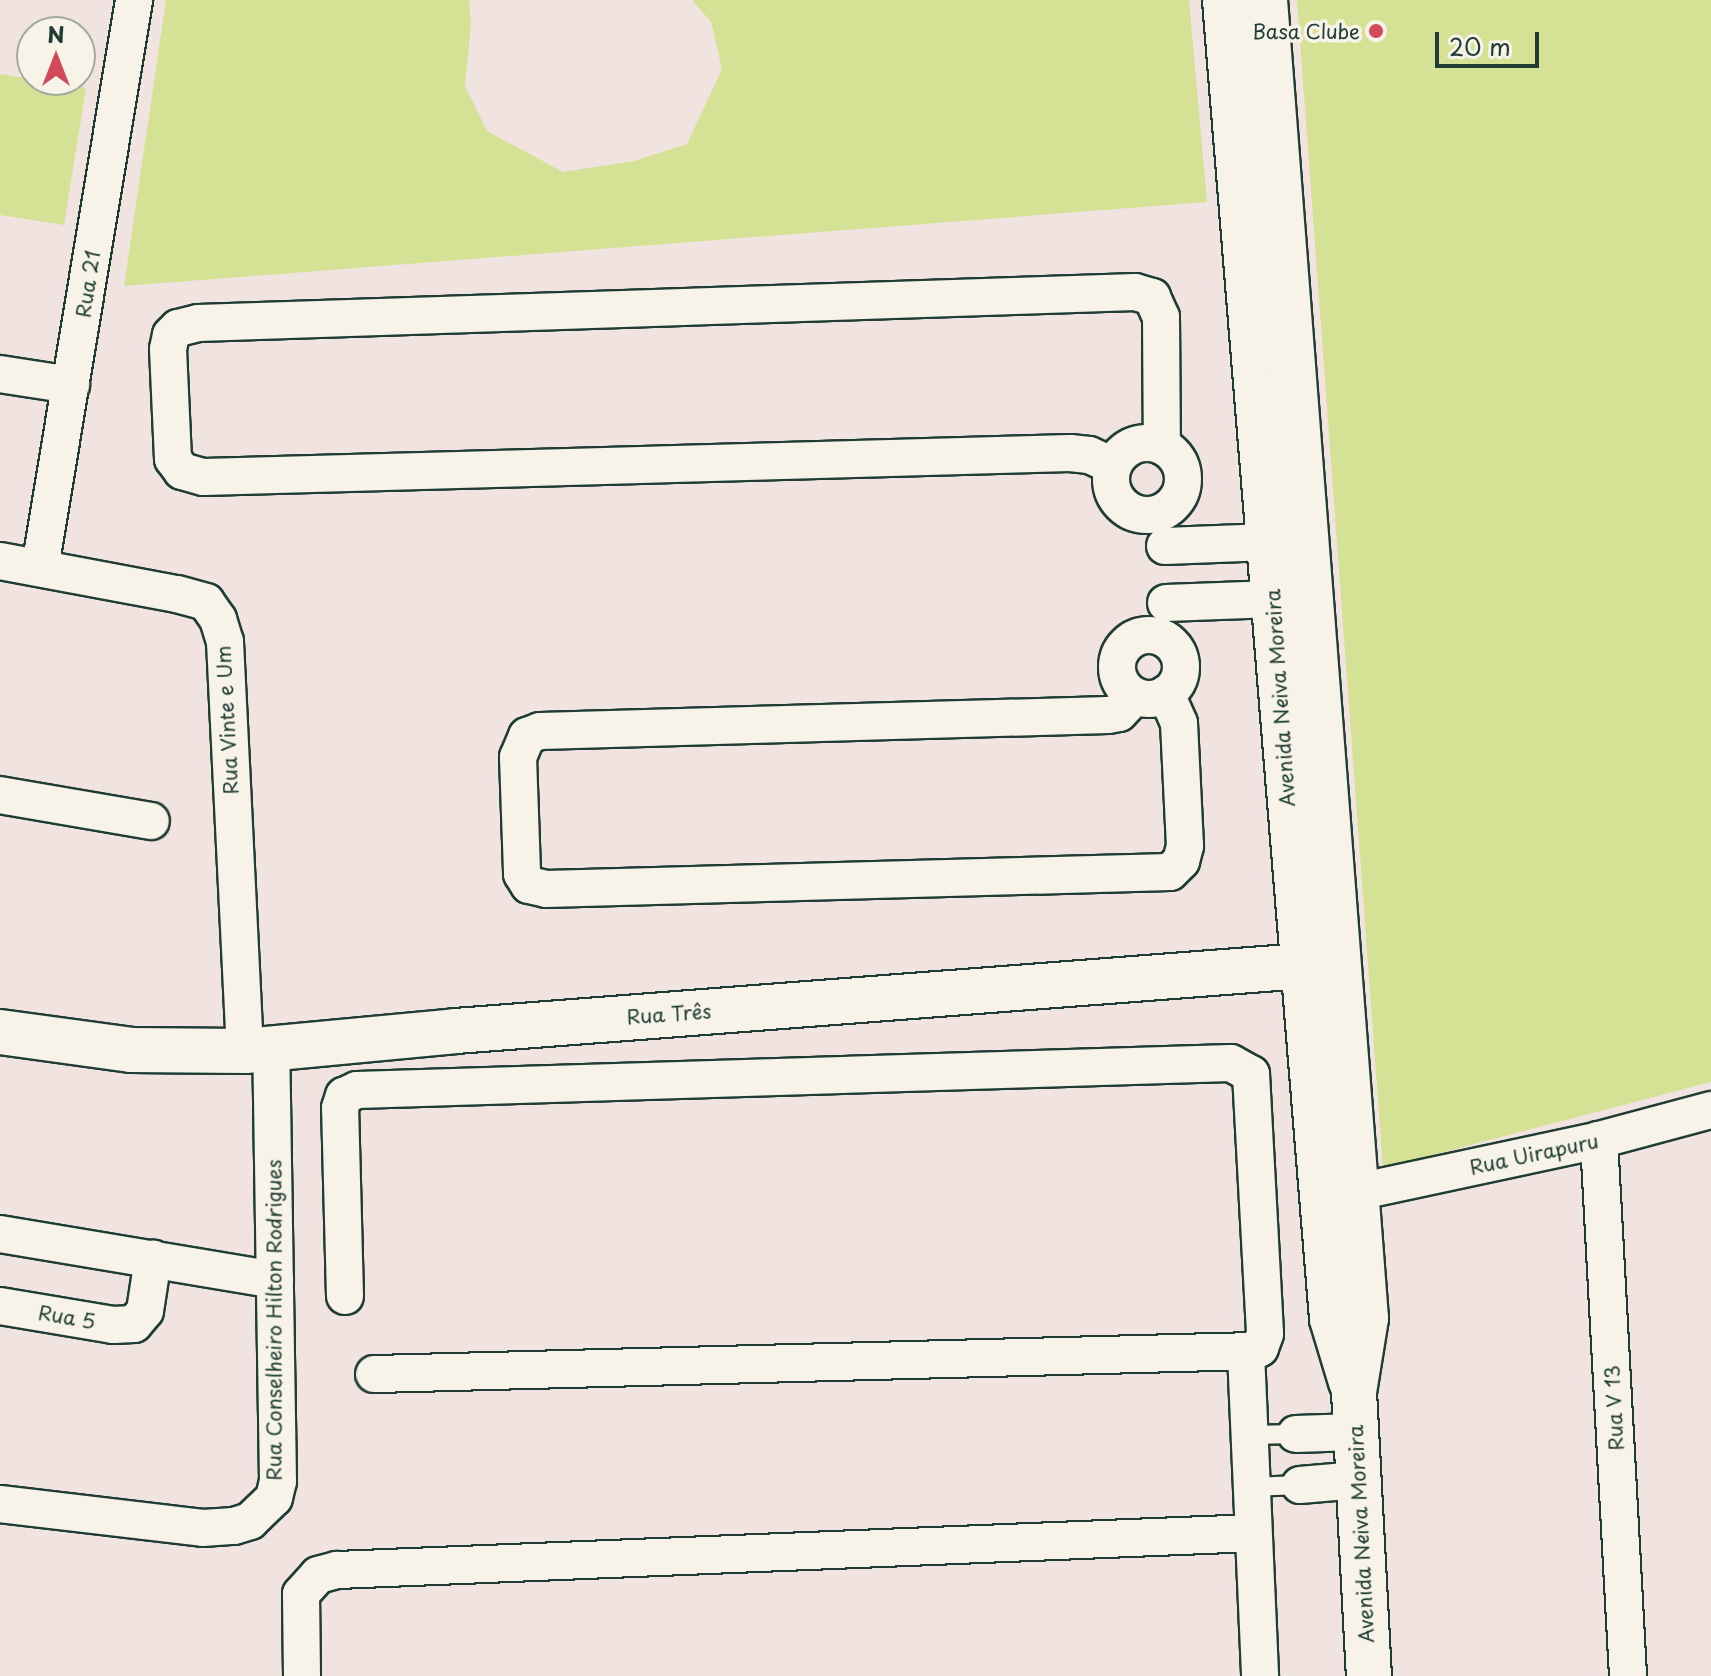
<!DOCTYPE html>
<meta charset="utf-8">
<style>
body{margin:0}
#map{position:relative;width:1711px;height:1676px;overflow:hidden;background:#f1e3df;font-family:"Playpen Sans",sans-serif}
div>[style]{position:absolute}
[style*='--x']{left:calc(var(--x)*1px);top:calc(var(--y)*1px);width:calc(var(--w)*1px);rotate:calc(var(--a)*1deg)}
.green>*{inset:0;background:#d5e295}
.roads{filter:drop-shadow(2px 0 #1f3d34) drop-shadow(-2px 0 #1f3d34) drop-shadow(0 2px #1f3d34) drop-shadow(0 -2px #1f3d34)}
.service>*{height:18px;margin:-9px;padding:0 9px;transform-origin:9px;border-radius:9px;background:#f7f3e8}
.minor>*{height:36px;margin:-18px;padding:0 18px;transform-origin:18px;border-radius:18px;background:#f7f3e8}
.minor>.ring{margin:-18px;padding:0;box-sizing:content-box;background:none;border:36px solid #f7f3e8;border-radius:50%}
.tertiary>*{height:44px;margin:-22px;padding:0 22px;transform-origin:22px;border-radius:22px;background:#f7f3e8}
.dots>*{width:22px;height:22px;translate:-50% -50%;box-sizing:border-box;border:4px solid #f7f3e8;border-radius:50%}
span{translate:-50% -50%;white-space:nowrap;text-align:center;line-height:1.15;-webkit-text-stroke:7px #f7f3e8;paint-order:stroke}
.poi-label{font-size:20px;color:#1f3d34}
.right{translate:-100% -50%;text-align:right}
.street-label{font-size:20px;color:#1f3d34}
.north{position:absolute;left:16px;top:16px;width:80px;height:80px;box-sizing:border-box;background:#f7f3e8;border:2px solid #a1aaa0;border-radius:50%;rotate:0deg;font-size:22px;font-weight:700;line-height:32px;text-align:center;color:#1f3d34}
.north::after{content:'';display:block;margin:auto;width:28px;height:36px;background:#d1495b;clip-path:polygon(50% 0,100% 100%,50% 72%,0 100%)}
.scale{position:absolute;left:1435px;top:32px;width:104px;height:36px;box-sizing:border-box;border:4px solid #1f3d34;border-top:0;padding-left:10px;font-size:24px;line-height:28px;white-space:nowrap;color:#1f3d34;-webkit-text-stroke:6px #f7f3e8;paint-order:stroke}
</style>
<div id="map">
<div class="green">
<i style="clip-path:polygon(166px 0,469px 0,471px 24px,465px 86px,487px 131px,563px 172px,634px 161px,687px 144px,722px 69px,711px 22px,692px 0,1189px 0,1207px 202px,124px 286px)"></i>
<i style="clip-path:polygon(1297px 0,1711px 0,1711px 1082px,1383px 1168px)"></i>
<i style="clip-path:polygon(0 74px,86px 88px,64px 225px,0 215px)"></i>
</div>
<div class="roads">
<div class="service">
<i style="--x:1249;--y:1435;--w:47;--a:-1.2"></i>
<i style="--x:1251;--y:1487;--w:49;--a:-2.3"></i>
</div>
<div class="minor">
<i style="--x:0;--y:374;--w:72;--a:8.8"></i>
<i class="ring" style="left:1111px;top:443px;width:36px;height:36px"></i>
<i style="--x:1113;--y:466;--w:26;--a:-155"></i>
<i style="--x:1089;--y:455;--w:19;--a:-174"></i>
<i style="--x:1070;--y:453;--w:867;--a:178.41"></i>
<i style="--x:203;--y:477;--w:22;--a:-164"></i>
<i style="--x:182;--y:471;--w:15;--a:-127"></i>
<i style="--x:173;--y:459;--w:110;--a:-92.6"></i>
<i style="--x:168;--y:349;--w:14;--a:-78"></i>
<i style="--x:171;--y:335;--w:10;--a:-45"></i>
<i style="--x:178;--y:328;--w:21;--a:-14"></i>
<i style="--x:198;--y:323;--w:938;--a:-1.89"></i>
<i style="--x:1135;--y:292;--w:18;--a:16"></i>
<i style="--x:1152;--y:297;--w:22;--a:66"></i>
<i style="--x:1161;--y:317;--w:129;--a:89.6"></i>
<i style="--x:1165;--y:546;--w:130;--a:-2.2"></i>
<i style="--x:0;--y:561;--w:180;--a:10.6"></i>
<i style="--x:177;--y:594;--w:30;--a:15"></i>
<i style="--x:206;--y:602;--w:21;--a:55"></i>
<i style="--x:218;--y:619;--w:24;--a:73"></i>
<i style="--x:225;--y:642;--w:409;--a:87.2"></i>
<i style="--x:40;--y:568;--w:576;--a:-80.6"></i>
<i style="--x:1166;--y:603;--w:135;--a:-2.1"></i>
<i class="ring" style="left:1117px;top:635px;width:28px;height:28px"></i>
<i style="--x:1135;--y:696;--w:23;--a:133"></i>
<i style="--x:1119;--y:713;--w:11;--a:170"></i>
<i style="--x:1108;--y:715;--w:568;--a:178.39"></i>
<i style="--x:540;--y:731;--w:14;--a:159"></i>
<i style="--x:527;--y:736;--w:23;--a:113"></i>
<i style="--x:518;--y:757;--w:117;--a:88"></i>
<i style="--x:522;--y:874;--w:13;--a:58"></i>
<i style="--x:529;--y:885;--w:17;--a:13"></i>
<i style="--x:546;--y:889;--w:624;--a:-1.56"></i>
<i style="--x:1170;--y:872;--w:16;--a:-45"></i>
<i style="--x:1181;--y:861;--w:16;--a:-75"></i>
<i style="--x:1185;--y:846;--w:123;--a:-92.8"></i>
<i style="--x:1179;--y:723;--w:32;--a:-114"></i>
<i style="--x:0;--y:795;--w:153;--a:9.8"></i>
<i style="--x:1599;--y:1140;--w:537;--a:86.9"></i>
<i style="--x:1357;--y:1192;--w:248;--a:-12.1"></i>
<i style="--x:1599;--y:1140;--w:116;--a:-15"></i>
<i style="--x:0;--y:1234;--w:279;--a:9.5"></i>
<i style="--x:345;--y:1296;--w:188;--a:-91.5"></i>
<i style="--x:340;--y:1108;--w:13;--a:-72"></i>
<i style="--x:344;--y:1096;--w:14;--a:-25"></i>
<i style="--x:357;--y:1090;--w:874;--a:-1.77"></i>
<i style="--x:1231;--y:1063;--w:23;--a:29"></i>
<i style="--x:1251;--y:1074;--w:260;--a:86.9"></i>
<i style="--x:1265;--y:1334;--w:15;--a:110"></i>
<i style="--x:1260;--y:1348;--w:7;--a:153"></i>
<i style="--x:1254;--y:1351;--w:880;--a:178.5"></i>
<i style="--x:0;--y:1306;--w:115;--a:9.5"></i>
<i style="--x:113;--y:1325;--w:21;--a:-3"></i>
<i style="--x:134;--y:1324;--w:17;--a:-50"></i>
<i style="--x:145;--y:1311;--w:53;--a:-81.3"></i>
<i style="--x:1246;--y:1353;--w:323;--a:87.5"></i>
<i style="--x:1296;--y:1434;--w:59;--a:-1.9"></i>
<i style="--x:1300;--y:1485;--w:58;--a:-4.9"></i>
<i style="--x:0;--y:1504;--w:204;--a:6.7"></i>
<i style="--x:203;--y:1528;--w:31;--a:-4"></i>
<i style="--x:234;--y:1526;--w:17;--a:-17"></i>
<i style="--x:250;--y:1521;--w:33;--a:-44"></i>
<i style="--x:274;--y:1498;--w:17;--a:-77"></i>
<i style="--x:278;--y:1481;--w:432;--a:-90.9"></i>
<i style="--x:302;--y:1676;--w:82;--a:-90.7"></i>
<i style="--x:301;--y:1594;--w:25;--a:-48"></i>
<i style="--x:318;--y:1575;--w:20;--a:-15"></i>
<i style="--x:337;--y:1570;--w:917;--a:-2.31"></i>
</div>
<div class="tertiary">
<i style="--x:1225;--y:0;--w:1323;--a:85.36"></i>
<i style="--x:1332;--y:1319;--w:66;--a:73.2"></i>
<i style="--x:1265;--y:0;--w:1322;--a:85.62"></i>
<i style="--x:1366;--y:1318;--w:75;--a:99.2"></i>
<i style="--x:1354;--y:1392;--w:284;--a:87"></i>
<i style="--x:0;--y:1032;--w:132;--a:7.8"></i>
<i style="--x:131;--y:1050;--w:114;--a:0.5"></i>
<i style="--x:245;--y:1051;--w:212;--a:-5.4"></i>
<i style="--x:456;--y:1031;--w:876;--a:-4.39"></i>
</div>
</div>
<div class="dots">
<i style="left:1376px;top:31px;background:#d1495b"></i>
</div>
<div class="poi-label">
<span class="right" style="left:1360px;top:31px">Basa Clube</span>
</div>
<div class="street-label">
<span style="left:88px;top:284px;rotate:-81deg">Rua 21</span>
<span style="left:1280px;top:698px;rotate:-94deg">Avenida Neiva Moreira</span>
<span style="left:227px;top:720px;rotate:-93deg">Rua Vinte e Um</span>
<span style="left:669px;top:1014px;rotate:-4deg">Rua Três</span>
<span style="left:1534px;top:1154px;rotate:-12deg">Rua Uirapuru</span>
<span style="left:67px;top:1317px;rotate:10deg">Rua 5</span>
<span style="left:274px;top:1320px;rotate:-90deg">Rua Conselheiro Hilton Rodrigues</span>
<span style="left:1614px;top:1408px;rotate:-93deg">Rua V 13</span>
<span style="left:1361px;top:1534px;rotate:-93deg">Avenida Neiva Moreira</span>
</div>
<div class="north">N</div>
<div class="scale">20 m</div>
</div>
